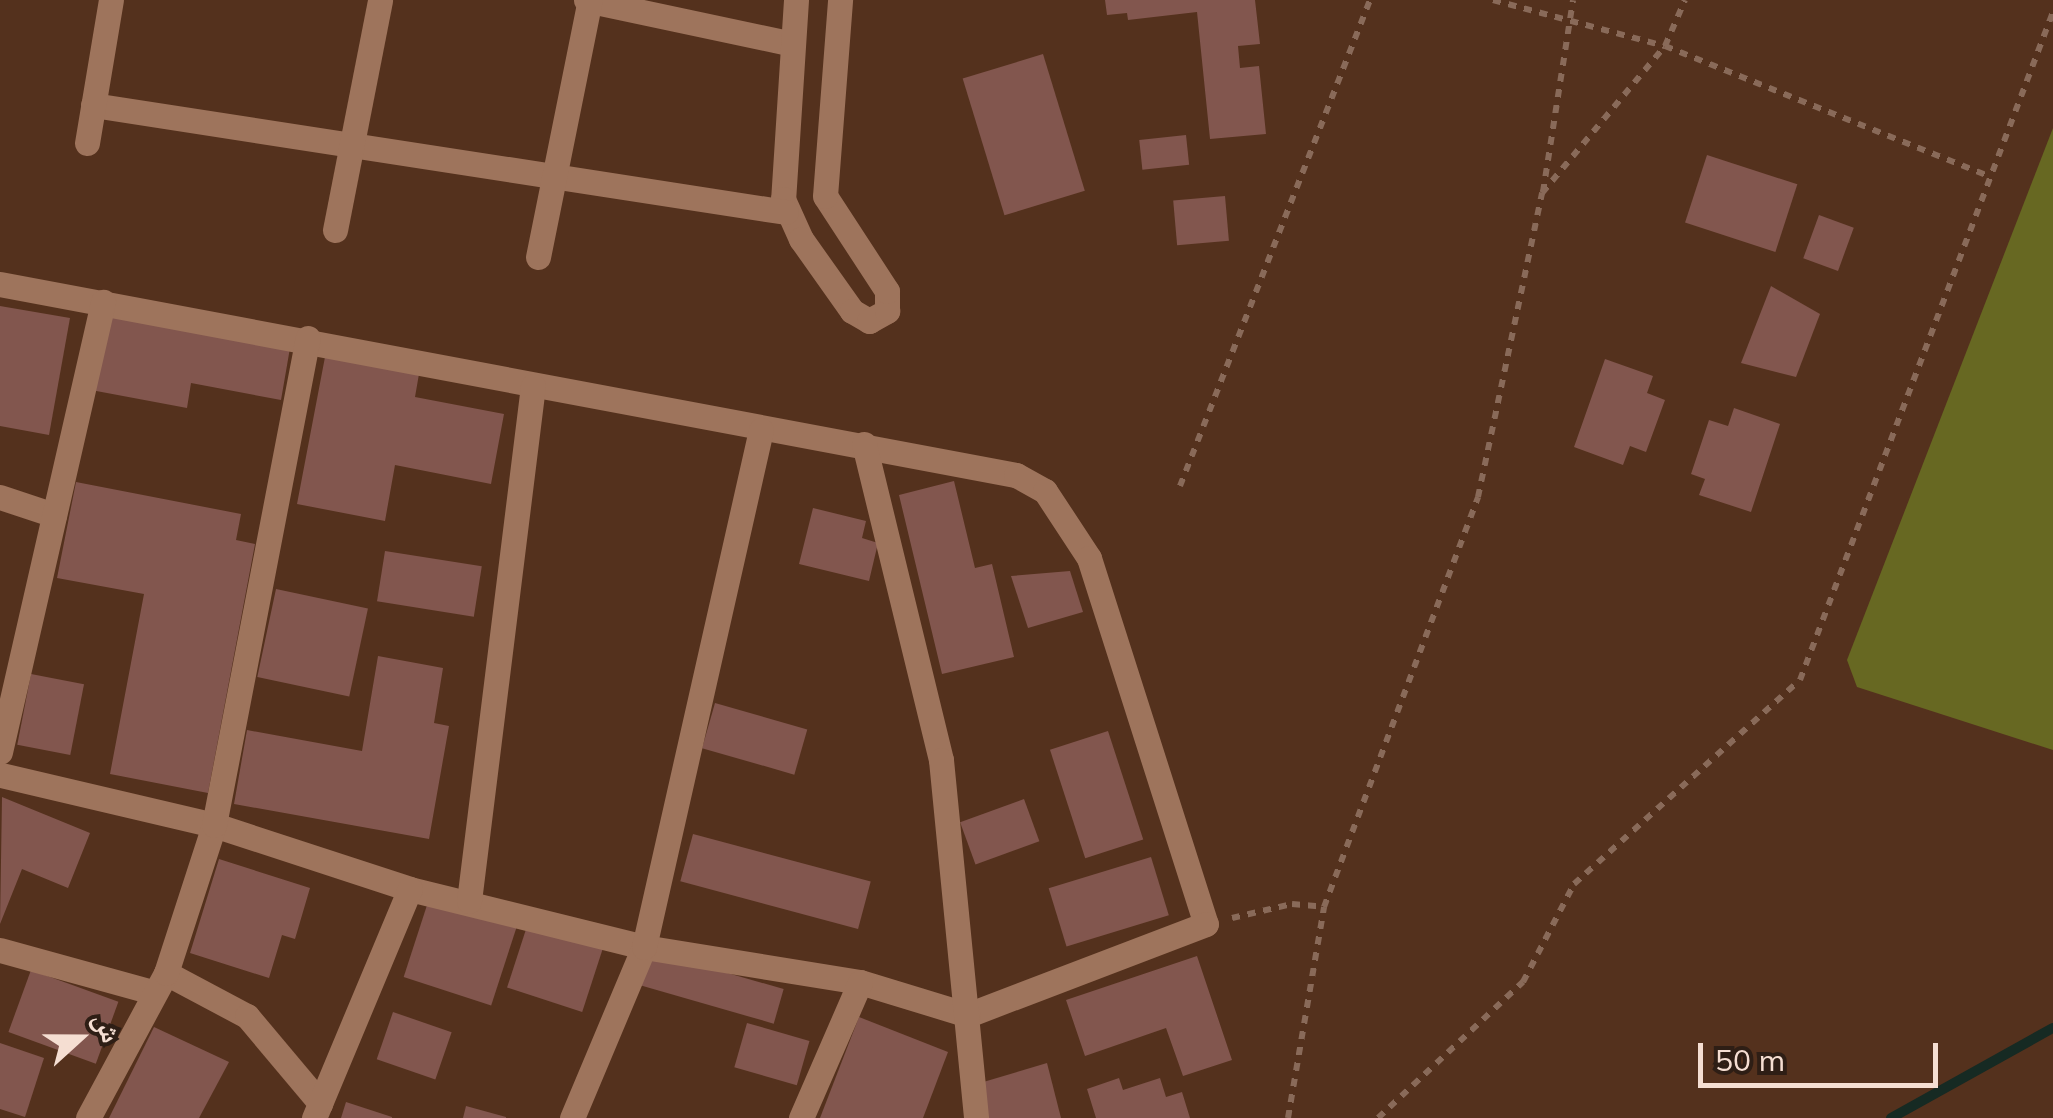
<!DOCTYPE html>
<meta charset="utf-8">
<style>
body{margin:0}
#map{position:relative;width:2053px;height:1118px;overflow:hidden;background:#54311d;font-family:Mulish,"Noto Naskh Arabic",sans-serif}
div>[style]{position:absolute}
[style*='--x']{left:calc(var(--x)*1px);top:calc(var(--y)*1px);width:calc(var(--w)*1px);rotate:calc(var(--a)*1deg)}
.green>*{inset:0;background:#676822}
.stream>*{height:10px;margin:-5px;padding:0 5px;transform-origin:5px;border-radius:5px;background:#162a23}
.building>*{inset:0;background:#82564e;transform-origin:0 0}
.path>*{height:6px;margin-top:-3px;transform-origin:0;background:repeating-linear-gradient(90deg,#896a59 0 8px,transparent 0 16px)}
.minor>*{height:25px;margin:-12.5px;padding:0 12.5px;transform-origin:12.5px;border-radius:12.5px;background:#9e745c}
span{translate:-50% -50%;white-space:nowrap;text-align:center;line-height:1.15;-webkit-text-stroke:8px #2e1e15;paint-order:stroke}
.north{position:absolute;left:30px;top:988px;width:100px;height:100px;-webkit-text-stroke:8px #2e1e15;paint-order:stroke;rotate:69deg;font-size:28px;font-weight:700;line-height:40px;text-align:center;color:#f5ded2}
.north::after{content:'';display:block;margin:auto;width:35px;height:45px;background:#f5ded2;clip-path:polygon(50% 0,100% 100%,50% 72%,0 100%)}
.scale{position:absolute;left:1698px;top:1043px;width:240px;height:45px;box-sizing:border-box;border:5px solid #f5ded2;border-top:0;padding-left:12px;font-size:30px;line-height:35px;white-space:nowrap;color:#f5ded2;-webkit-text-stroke:8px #2e1e15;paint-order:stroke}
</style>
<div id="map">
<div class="green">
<i style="clip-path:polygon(2053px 128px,2053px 750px,1857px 687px,1847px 660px)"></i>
</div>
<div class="stream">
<i style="--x:1891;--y:1118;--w:185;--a:-29.1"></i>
</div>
<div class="building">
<i style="clip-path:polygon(1105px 0,1255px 0,1260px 44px,1238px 46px,1240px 68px,1259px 66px,1266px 134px,1210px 139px,1197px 12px,1128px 20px,1127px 13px,1107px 15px)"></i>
<i style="left:1043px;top:54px;width:143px;height:84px;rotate:73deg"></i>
<i style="left:1186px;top:135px;width:30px;height:47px;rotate:84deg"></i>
<i style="left:1707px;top:155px;width:95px;height:71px;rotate:18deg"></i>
<i style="left:1225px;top:196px;width:45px;height:52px;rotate:85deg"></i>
<i style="left:1819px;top:215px;width:37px;height:46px;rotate:20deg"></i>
<i style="clip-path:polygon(1771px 286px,1820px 314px,1796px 377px,1741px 363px)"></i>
<i style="clip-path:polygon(0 306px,70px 318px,49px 435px,0 426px)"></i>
<i style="clip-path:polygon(104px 314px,290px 348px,281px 400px,191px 383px,187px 408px,91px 390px)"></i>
<i style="clip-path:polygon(325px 357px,419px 374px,415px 397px,504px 414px,491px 484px,395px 465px,385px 521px,297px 504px)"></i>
<i style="clip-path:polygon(1605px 359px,1653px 376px,1647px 393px,1665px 400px,1646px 452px,1630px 446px,1623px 465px,1574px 447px)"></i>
<i style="clip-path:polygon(1734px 408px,1780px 424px,1751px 512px,1699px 495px,1705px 479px,1691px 474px,1709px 420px,1728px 426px)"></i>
<i style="clip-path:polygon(954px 481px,975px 568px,992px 564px,1014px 657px,942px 674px,899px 495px)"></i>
<i style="clip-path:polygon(76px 482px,241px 514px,236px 540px,255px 544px,208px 793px,110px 774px,144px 594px,57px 578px)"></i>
<i style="clip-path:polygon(813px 508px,866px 521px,862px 538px,878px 543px,869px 581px,799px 564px)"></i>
<i style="left:385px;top:551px;width:98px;height:51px;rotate:9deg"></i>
<i style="clip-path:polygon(1070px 571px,1083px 612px,1028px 628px,1011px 576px)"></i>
<i style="left:276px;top:589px;width:94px;height:90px;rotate:12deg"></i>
<i style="clip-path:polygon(378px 656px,443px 668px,434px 723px,449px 726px,429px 839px,234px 804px,247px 730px,362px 751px)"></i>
<i style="left:31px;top:674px;width:54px;height:72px;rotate:11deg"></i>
<i style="left:715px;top:703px;width:96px;height:47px;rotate:16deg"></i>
<i style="left:1108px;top:731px;width:114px;height:61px;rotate:72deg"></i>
<i style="clip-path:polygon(2px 797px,90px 833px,68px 888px,22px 869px,0 924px)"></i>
<i style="left:1024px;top:799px;width:45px;height:68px;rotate:70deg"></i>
<i style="left:693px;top:834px;width:184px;height:49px;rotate:15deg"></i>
<i style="left:1151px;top:857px;width:61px;height:107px;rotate:73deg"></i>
<i style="clip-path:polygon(219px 859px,310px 888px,295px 939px,282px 935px,269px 978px,190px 953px)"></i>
<i style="left:429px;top:899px;width:92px;height:82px;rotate:18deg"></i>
<i style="left:529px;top:920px;width:79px;height:71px;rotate:18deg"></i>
<i style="left:651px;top:951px;width:138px;height:36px;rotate:16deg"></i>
<i style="clip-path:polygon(1197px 956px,1232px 1060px,1183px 1076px,1166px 1028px,1085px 1056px,1066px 1000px)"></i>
<i style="left:31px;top:970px;width:93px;height:66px;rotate:20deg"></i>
<i style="left:393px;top:1012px;width:62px;height:50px;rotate:19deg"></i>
<i style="clip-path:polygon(859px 1017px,948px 1052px,923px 1118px,820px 1118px)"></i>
<i style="left:747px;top:1023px;width:65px;height:46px;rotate:16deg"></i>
<i style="clip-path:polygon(154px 1027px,229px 1062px,199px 1118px,109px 1118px)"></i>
<i style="clip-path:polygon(0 1043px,44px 1058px,25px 1117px,0 1109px)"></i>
<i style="clip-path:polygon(1047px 1063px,1061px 1118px,987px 1118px,980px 1083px)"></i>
<i style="clip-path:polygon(1119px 1078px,1123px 1090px,1160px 1078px,1166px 1097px,1182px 1092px,1190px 1118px,1096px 1118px,1087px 1089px)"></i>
<i style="clip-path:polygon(346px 1102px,392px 1117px,392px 1118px,341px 1118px)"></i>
<i style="clip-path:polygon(466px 1106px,506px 1117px,506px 1118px,463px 1118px)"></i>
</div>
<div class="path">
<i style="--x:1493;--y:0;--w:178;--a:15"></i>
<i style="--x:1665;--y:46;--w:348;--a:21.9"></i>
<i style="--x:1543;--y:192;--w:194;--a:-81.1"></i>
<i style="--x:1180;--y:486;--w:522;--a:-68.65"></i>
<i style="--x:1232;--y:918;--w:62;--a:-13.1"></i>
<i style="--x:1292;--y:904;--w:32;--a:5"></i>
<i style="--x:1324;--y:907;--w:438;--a:-69.4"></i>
<i style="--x:1478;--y:497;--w:311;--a:-78.1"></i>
<i style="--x:1542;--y:193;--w:192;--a:-50.1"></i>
<i style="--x:1665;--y:46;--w:50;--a:-66.5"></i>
<i style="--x:1288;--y:1118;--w:214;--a:-80.3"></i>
<i style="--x:1378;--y:1118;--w:199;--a:-43.2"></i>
<i style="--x:1523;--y:982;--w:110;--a:-62.5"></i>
<i style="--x:1574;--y:884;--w:304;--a:-42.1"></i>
<i style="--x:1800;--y:680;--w:714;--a:-69.26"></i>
</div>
<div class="minor">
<i style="--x:586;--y:0;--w:208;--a:12"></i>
<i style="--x:796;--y:0;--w:199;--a:93.7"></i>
<i style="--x:783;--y:199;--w:44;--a:65.8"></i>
<i style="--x:801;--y:239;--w:88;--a:54.7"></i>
<i style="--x:852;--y:311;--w:20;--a:30"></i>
<i style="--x:869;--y:321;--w:21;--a:-29"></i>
<i style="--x:887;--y:311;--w:20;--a:-90"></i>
<i style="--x:887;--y:291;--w:113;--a:-123.1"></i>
<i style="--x:825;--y:196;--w:197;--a:-85.6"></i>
<i style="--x:93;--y:105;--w:701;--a:8.78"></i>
<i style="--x:87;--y:143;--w:145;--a:-80.5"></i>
<i style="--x:335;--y:230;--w:234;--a:-78.9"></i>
<i style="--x:538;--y:257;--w:262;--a:-78.6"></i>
<i style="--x:0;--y:284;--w:1034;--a:10.65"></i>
<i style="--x:1016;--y:475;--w:33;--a:29"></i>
<i style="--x:1045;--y:491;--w:80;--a:56.7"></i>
<i style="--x:1089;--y:558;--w:384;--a:72.3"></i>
<i style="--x:1206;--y:924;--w:255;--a:159.1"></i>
<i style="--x:968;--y:1015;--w:113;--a:-163"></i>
<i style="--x:860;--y:982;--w:219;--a:-170.8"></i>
<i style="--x:644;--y:947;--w:241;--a:-166.1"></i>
<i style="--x:410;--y:889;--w:206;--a:-161.9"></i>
<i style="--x:214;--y:825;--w:220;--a:-166.8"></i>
<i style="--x:864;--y:444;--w:325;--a:76.3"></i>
<i style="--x:941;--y:760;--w:360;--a:84.4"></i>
<i style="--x:0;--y:497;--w:57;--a:18.4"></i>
<i style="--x:0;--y:752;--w:462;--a:-77.1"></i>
<i style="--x:469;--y:901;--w:519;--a:-82.92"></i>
<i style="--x:0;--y:950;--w:158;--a:15.4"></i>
<i style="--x:166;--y:973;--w:92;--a:28"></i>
<i style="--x:247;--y:1016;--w:114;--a:50"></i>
<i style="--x:88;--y:1118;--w:165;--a:-61.7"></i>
<i style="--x:166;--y:973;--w:156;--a:-72"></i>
<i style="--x:214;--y:825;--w:496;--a:-79.1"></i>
<i style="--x:314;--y:1118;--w:248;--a:-67.3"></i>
<i style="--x:572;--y:1118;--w:186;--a:-67.2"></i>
<i style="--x:644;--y:947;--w:530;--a:-77.25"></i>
<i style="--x:801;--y:1118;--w:148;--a:-66.5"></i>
</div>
<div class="north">ش</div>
<div class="scale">50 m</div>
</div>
